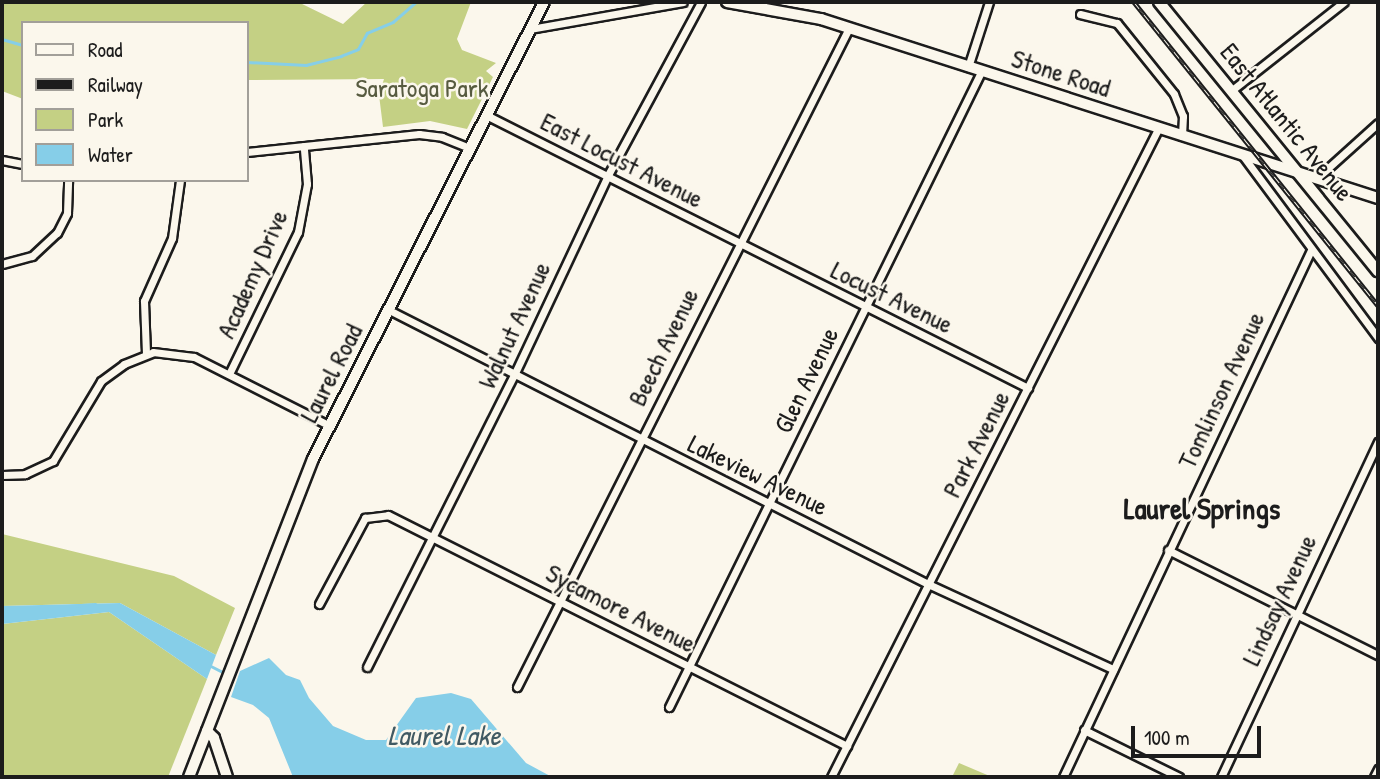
<!DOCTYPE html>
<style>
body{margin:0}
#map{position:relative;width:1380px;height:779px;overflow:hidden;background:#fbf7ec;font-family:"Patrick Hand",sans-serif}
div>[style]{position:absolute}
[style*='--x']{left:calc(var(--x)*1px);top:calc(var(--y)*1px);width:calc(var(--w)*1px);rotate:calc(var(--a)*1deg)}
.green>*{inset:0;background:#c4d084}
.water>*{inset:0;background:#86cee8}
.stream>*{height:2.5px;margin:-1.25px;padding:0 1.25px;transform-origin:1.25px;border-radius:1.25px;background:#86cee8}
.roads{filter:drop-shadow(2px 0 #1c1c1c) drop-shadow(-2px 0 #1c1c1c) drop-shadow(0 2px #1c1c1c) drop-shadow(0 -2px #1c1c1c)}
.street>*{height:7px;margin:-3.5px;padding:0 3.5px;transform-origin:3.5px;border-radius:3.5px;background:#fbf7ec}
.secondary>*{height:10px;margin:-5px;padding:0 5px;transform-origin:5px;border-radius:5px;background:#fbf7ec}
.rail>*{height:5px;margin-top:-2.5px;transform-origin:0;background:repeating-linear-gradient(90deg,#fbf7ec 0 8px,#1c1c1c 0 16px);box-sizing:border-box;border-block:2px solid #1c1c1c}
span{translate:-50% -50%;white-space:nowrap;text-align:center;line-height:1.15;-webkit-text-stroke:5px #fbf7ec;paint-order:stroke}
.street-label{font-size:26px;color:#1c1c1c}
.park-label{font-size:26px;color:#575b40}
.water-label{font-size:28px;color:#415a63;font-style:italic}
.quarter-label{font-size:30px;color:#1c1c1c;font-weight:700}
.frame{position:absolute;inset:0;border:4px solid #1c1c1c;pointer-events:none}
.legend{position:absolute;left:21px;top:21px;width:228px;height:161px;box-sizing:border-box;background:#fbf7ec;border:2px solid #a29f99;margin:0;padding:9px 12px;list-style:none;font-size:21px;color:#1c1c1c}
.legend li{display:flex;align-items:center;gap:14px;height:35px}
.legend b{width:35px;border:2px solid #a29f99}
.scale{position:absolute;left:1131px;top:726px;width:130px;height:32px;box-sizing:border-box;border:4px solid #1c1c1c;border-top:0;padding-left:9px;font-size:21px;line-height:24px;white-space:nowrap;color:#1c1c1c;-webkit-text-stroke:5px #fbf7ec;paint-order:stroke}
</style>
<div id="map">
<div class="green">
<i style="clip-path:polygon(2px 2px,298px 2px,343px 24px,367px 2px,471px 2px,457px 39px,462px 50px,496px 63px,486px 71px,493px 77px,467px 129px,430px 121px,383px 127px,379px 95px,384px 79px,247px 80px,247px 23px,23px 23px,23px 99px,2px 91px)"></i>
<i style="clip-path:polygon(2px 534px,174px 576px,235px 608px,216px 655px,120px 603px,2px 606px)"></i>
<i style="clip-path:polygon(109px 612px,207px 679px,168px 777px,2px 777px,2px 624px)"></i>
<i style="clip-path:polygon(959px 763px,992px 777px,952px 777px)"></i>
</div>
<div class="water">
<i style="clip-path:polygon(120px 603px,216px 655px,207px 679px,109px 612px,2px 624px,2px 606px)"></i>
<i style="clip-path:polygon(269px 658px,286px 675px,300px 680px,309px 698px,333px 726px,366px 740px,386px 740px,416px 698px,451px 693px,471px 699px,526px 763px,552px 777px,293px 777px,269px 718px,253px 705px,231px 697px,240px 671px)"></i>
</div>
<div class="stream">
<i style="--x:2;--y:39;--w:22;--a:16"></i>
<i style="--x:247;--y:62;--w:59;--a:2.9"></i>
<i style="--x:306;--y:65;--w:36;--a:-14"></i>
<i style="--x:341;--y:56;--w:18;--a:-22"></i>
<i style="--x:358;--y:49;--w:18;--a:-61"></i>
<i style="--x:367;--y:33;--w:28;--a:-23"></i>
<i style="--x:393;--y:22;--w:30;--a:-41"></i>
<i style="--x:67;--y:606;--w:28;--a:-4"></i>
<i style="--x:211;--y:666;--w:18;--a:27"></i>
</div>
<div class="roads">
<div class="street">
<i style="--x:1080;--y:14;--w:38;--a:14"></i>
<i style="--x:1117;--y:23;--w:91;--a:51.2"></i>
<i style="--x:1174;--y:94;--w:24;--a:68"></i>
<i style="--x:1183;--y:116;--w:20;--a:93"></i>
<i style="--x:530;--y:29;--w:155;--a:-10"></i>
<i style="--x:968;--y:67;--w:68;--a:-72.1"></i>
<i style="--x:1232;--y:90;--w:142;--a:-38.2"></i>
<i style="--x:486;--y:115;--w:607;--a:26.73"></i>
<i style="--x:247;--y:152;--w:173;--a:-6"></i>
<i style="--x:419;--y:134;--w:23;--a:7"></i>
<i style="--x:442;--y:137;--w:29;--a:22"></i>
<i style="--x:1243;--y:156;--w:227;--a:53.4"></i>
<i style="--x:2;--y:160;--w:21;--a:11"></i>
<i style="--x:1317;--y:178;--w:82;--a:-42"></i>
<i style="--x:2;--y:264;--w:31;--a:-15"></i>
<i style="--x:32;--y:256;--w:34;--a:-43"></i>
<i style="--x:57;--y:233;--w:22;--a:-63"></i>
<i style="--x:67;--y:213;--w:33;--a:-88"></i>
<i style="--x:389;--y:310;--w:605;--a:26.95"></i>
<i style="--x:928;--y:584;--w:204;--a:24.7"></i>
<i style="--x:146;--y:353;--w:52;--a:-92.2"></i>
<i style="--x:144;--y:301;--w:69;--a:-66"></i>
<i style="--x:172;--y:238;--w:59;--a:-82.1"></i>
<i style="--x:229;--y:374;--w:158;--a:-64.1"></i>
<i style="--x:298;--y:232;--w:49;--a:-79.4"></i>
<i style="--x:307;--y:184;--w:38;--a:-95"></i>
<i style="--x:2;--y:475;--w:23;--a:-2"></i>
<i style="--x:25;--y:474;--w:31;--a:-25"></i>
<i style="--x:53;--y:461;--w:93;--a:-59"></i>
<i style="--x:101;--y:381;--w:29;--a:-36"></i>
<i style="--x:124;--y:364;--w:31;--a:-22"></i>
<i style="--x:153;--y:352;--w:41;--a:7"></i>
<i style="--x:194;--y:357;--w:153;--a:26.9"></i>
<i style="--x:1168;--y:550;--w:235;--a:26.6"></i>
<i style="--x:319;--y:604;--w:98;--a:-61.9"></i>
<i style="--x:365;--y:518;--w:23;--a:-7"></i>
<i style="--x:388;--y:515;--w:514;--a:26.71"></i>
<i style="--x:367;--y:667;--w:327;--a:-63.3"></i>
<i style="--x:514;--y:375;--w:221;--a:-64.8"></i>
<i style="--x:608;--y:175;--w:196;--a:-61.7"></i>
<i style="--x:517;--y:687;--w:738;--a:-63.26"></i>
<i style="--x:669;--y:707;--w:708;--a:-63.83"></i>
<i style="--x:1084;--y:730;--w:106;--a:26.3"></i>
<i style="--x:831;--y:777;--w:726;--a:-63.22"></i>
<i style="--x:1063;--y:777;--w:582;--a:-64.8"></i>
<i style="--x:1221;--y:777;--w:370;--a:-64.9"></i>
<i style="--x:1374;--y:777;--w:9;--a:-63"></i>
</div>
<div class="secondary">
<i style="--x:727;--y:2;--w:96;--a:10.3"></i>
<i style="--x:821;--y:19;--w:585;--a:17.82"></i>
<i style="--x:1159;--y:2;--w:347;--a:50.9"></i>
<i style="--x:207;--y:731;--w:10;--a:45"></i>
<i style="--x:214;--y:738;--w:41;--a:71.6"></i>
<i style="--x:189;--y:777;--w:341;--a:-68.7"></i>
<i style="--x:313;--y:459;--w:512;--a:-63.18"></i>
</div>
</div>
<div class="rail">
<i style="--x:1134;--y:2;--w:389;--a:51.2"></i>
</div>
<div class="street-label">
<span style="left:1061px;top:73px;rotate:18deg">Stone Road</span>
<span style="left:1287px;top:122px;rotate:51deg">East Atlantic Avenue</span>
<span style="left:622px;top:160px;rotate:27deg">East Locust Avenue</span>
<span style="left:252px;top:274px;rotate:-66deg">Academy Drive</span>
<span style="left:892px;top:297px;rotate:26deg">Locust Avenue</span>
<span style="left:514px;top:325px;rotate:-65deg">Walnut Avenue</span>
<span style="left:663px;top:347px;rotate:-64deg">Beech Avenue</span>
<span style="left:331px;top:373px;rotate:-63deg">Laurel Road</span>
<span style="left:806px;top:380px;rotate:-64deg">Glen Avenue</span>
<span style="left:1221px;top:390px;rotate:-65deg">Tomlinson Avenue</span>
<span style="left:976px;top:444px;rotate:-63deg">Park Avenue</span>
<span style="left:758px;top:475px;rotate:26deg">Lakeview Avenue</span>
<span style="left:1279px;top:600px;rotate:-65deg">Lindsay Avenue</span>
<span style="left:621px;top:608px;rotate:27deg">Sycamore Avenue</span>
</div>
<div class="park-label">
<span style="left:422px;top:88px">Saratoga Park</span>
</div>
<div class="water-label">
<span style="left:444px;top:735px">Laurel Lake</span>
</div>
<div class="quarter-label">
<span style="left:1202px;top:508px">Laurel Springs</span>
</div>
<div class="frame"></div>
<ul class="legend">
<li><b style="height:9px;background:#fbf7ec"></b>Road</li>
<li><b style="height:9px;background:#1c1c1c"></b>Railway</li>
<li><b style="height:19px;background:#c4d084"></b>Park</li>
<li><b style="height:19px;background:#86cee8"></b>Water</li>
</ul>
<div class="scale">100 m</div>
</div>
